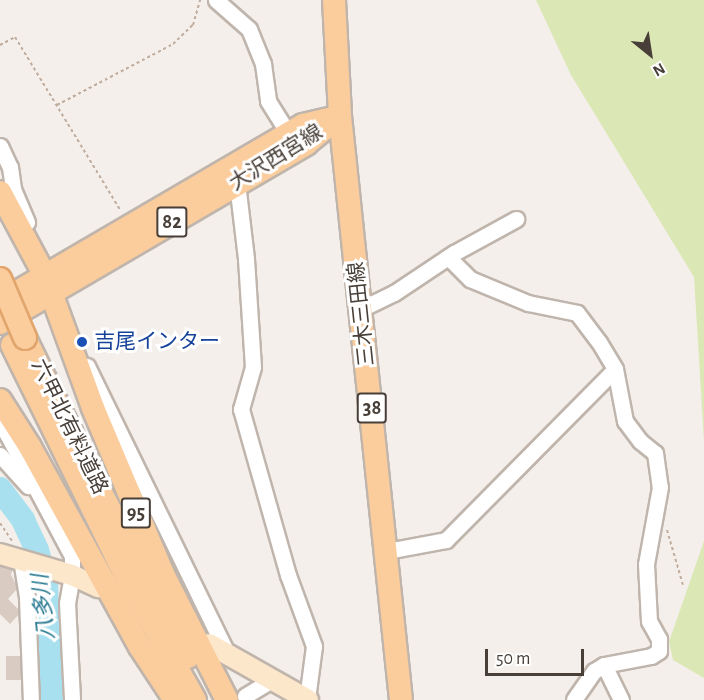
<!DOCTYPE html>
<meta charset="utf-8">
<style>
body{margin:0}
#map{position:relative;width:704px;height:700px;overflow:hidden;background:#f4efea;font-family:"Alegreya Sans","Noto Sans JP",sans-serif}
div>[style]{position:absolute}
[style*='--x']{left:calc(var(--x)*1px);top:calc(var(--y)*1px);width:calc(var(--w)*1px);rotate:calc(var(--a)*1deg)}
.green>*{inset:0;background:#dbe7b4}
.river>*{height:24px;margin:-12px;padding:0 12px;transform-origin:12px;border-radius:12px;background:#a9e0ef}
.building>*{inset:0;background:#d9cbc2;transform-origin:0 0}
.path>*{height:2px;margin-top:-1px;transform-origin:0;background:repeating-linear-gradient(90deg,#c1ad9e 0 3px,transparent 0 6px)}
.roads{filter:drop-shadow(2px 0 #c0b5ac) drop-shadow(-2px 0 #c0b5ac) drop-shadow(0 2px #c0b5ac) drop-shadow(0 -2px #c0b5ac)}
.street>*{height:15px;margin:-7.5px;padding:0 7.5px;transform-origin:7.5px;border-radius:7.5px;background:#fff}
.secondary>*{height:20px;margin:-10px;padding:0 10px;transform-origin:10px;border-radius:10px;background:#fde7cb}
.primary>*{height:22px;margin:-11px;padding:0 11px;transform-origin:11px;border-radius:11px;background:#fbcc9c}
.bridges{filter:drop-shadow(2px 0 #e1a56c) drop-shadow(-2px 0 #e1a56c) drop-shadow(0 2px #e1a56c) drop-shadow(0 -2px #e1a56c)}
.primary-bridge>*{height:22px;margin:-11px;padding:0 11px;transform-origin:11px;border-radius:11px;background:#fbcc9c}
.dots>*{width:16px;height:16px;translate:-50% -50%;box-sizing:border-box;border:3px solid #fff;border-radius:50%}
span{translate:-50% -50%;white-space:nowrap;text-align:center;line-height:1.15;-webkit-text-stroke:6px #fff;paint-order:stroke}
.shield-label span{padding:2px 4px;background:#fff;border:2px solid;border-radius:4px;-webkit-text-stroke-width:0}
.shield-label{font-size:20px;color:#483f38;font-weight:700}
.street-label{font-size:21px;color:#483f38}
.transit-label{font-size:21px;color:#164399}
.left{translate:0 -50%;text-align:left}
.water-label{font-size:22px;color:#2c7b92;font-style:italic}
.north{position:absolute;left:620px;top:24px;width:60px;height:60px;-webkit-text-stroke:4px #fff;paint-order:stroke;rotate:150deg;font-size:16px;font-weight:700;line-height:24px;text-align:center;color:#483f38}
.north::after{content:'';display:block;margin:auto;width:21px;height:27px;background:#483f38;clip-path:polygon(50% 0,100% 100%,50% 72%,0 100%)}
.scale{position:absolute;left:485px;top:649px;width:99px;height:27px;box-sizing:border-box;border:3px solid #483f38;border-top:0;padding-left:8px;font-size:18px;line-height:21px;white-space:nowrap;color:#483f38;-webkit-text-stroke:4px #fff;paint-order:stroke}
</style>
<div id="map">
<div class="green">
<i style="clip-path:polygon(536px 0,704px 0,704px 441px,694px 277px,571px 75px)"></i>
<i style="clip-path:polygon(704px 541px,704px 678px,673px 660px,669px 642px)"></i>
</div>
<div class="river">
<i style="--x:0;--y:489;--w:39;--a:53"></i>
<i style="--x:23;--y:520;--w:33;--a:65"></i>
<i style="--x:37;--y:550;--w:33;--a:74"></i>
<i style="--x:46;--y:582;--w:118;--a:87.6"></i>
</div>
<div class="building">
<i style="clip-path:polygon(0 566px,13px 568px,11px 575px,18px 588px,8px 599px,21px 612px,10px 624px,0 614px)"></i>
<i style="left:6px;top:656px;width:17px;height:24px"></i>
</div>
<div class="path">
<i style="--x:0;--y:45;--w:17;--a:-28"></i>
<i style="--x:15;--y:37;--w:204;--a:58.7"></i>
<i style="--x:57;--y:105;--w:131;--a:-27.7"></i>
<i style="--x:173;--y:44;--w:28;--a:-44"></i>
<i style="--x:193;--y:25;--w:26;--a:-74"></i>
<i style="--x:0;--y:523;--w:22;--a:56"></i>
<i style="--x:667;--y:530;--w:57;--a:73.8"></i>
</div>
<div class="roads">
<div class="street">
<i style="--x:216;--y:0;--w:44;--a:41.3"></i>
<i style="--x:249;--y:29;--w:38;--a:68"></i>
<i style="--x:263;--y:64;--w:37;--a:82"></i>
<i style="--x:268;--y:101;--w:39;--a:58"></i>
<i style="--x:0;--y:146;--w:23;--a:65"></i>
<i style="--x:10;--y:167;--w:22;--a:82"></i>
<i style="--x:13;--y:189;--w:36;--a:67"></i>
<i style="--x:237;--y:183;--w:77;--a:83.2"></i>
<i style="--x:246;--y:259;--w:108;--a:86.3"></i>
<i style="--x:253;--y:367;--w:44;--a:105.9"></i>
<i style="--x:241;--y:409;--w:173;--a:74.2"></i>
<i style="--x:288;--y:575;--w:76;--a:69.9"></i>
<i style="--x:314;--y:646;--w:53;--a:97.5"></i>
<i style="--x:448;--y:257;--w:31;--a:45"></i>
<i style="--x:470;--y:279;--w:63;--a:22.5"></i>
<i style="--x:528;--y:303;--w:50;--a:11.5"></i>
<i style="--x:577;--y:313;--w:36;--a:53"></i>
<i style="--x:599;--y:342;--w:31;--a:59"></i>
<i style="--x:615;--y:369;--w:53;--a:79.1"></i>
<i style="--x:625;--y:421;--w:25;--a:53"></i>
<i style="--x:640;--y:441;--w:19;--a:39"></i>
<i style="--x:655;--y:453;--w:34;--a:82"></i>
<i style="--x:660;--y:487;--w:78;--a:100.3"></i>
<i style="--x:646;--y:564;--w:57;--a:87"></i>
<i style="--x:649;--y:621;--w:21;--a:61"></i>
<i style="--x:659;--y:639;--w:12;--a:90"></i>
<i style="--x:659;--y:651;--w:9;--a:148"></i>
<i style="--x:651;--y:656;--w:48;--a:169.2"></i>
<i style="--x:604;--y:665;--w:12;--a:149"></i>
<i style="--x:594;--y:671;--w:35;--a:125"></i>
<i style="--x:361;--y:309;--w:37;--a:-26"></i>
<i style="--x:394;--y:293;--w:72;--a:-33.7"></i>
<i style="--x:454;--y:253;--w:71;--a:-28.7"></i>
<i style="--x:87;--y:366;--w:322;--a:64"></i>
<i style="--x:0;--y:413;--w:22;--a:72"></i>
<i style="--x:7;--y:434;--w:138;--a:62"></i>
<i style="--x:72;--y:556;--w:19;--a:90"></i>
<i style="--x:72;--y:575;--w:28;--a:100"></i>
<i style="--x:67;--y:603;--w:97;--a:87"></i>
<i style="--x:0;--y:455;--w:42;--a:47.9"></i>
<i style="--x:387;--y:551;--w:60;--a:-10.6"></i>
<i style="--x:446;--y:540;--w:240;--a:-45.3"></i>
<i style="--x:21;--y:559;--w:39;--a:81"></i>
<i style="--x:27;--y:598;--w:102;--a:87.8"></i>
<i style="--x:604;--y:665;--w:39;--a:64"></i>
<i style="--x:245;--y:696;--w:31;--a:-31"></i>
</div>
<div class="secondary">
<i style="--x:0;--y:554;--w:75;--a:16.3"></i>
<i style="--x:72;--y:575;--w:29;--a:25"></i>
<i style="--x:209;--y:644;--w:114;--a:29.5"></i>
</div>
<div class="primary">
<i style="--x:334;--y:0;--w:116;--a:87"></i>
<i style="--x:340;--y:116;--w:587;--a:84.04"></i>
<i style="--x:0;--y:192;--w:95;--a:61.8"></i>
<i style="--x:45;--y:276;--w:140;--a:70"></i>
<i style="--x:93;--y:408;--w:180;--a:67.1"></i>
<i style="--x:163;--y:574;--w:141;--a:63.1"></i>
<i style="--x:0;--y:302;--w:351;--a:-30.3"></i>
<i style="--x:303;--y:125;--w:31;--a:-13"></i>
<i style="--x:0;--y:323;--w:355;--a:-30.3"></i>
<i style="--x:306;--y:144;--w:44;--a:-39.5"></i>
<i style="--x:25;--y:338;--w:168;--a:63.9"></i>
<i style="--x:99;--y:489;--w:190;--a:62.1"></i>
<i style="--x:12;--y:345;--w:261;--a:63.8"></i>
<i style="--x:127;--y:579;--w:139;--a:60.7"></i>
<i style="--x:0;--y:400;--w:56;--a:57.4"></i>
<i style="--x:30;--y:447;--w:228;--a:61.2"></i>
<i style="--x:140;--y:647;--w:64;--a:56.6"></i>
</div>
</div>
<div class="bridges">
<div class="primary-bridge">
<i style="--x:0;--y:279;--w:64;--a:67"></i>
</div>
</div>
<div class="dots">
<i style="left:82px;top:342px;background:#1a4fb4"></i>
</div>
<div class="shield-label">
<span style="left:172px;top:222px">82</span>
<span style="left:372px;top:408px">38</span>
<span style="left:136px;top:513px">95</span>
</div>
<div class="street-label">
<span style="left:276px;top:158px;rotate:-32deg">大沢西宮線</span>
<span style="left:362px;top:314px;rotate:-96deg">三木三田線</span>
<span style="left:69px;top:427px;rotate:64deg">六甲北有料道路</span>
</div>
<div class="transit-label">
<span class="left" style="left:94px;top:342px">吉尾インター</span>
</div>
<div class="water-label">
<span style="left:44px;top:607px;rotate:-96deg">八多川</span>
</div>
<div class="north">N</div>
<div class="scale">50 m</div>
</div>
